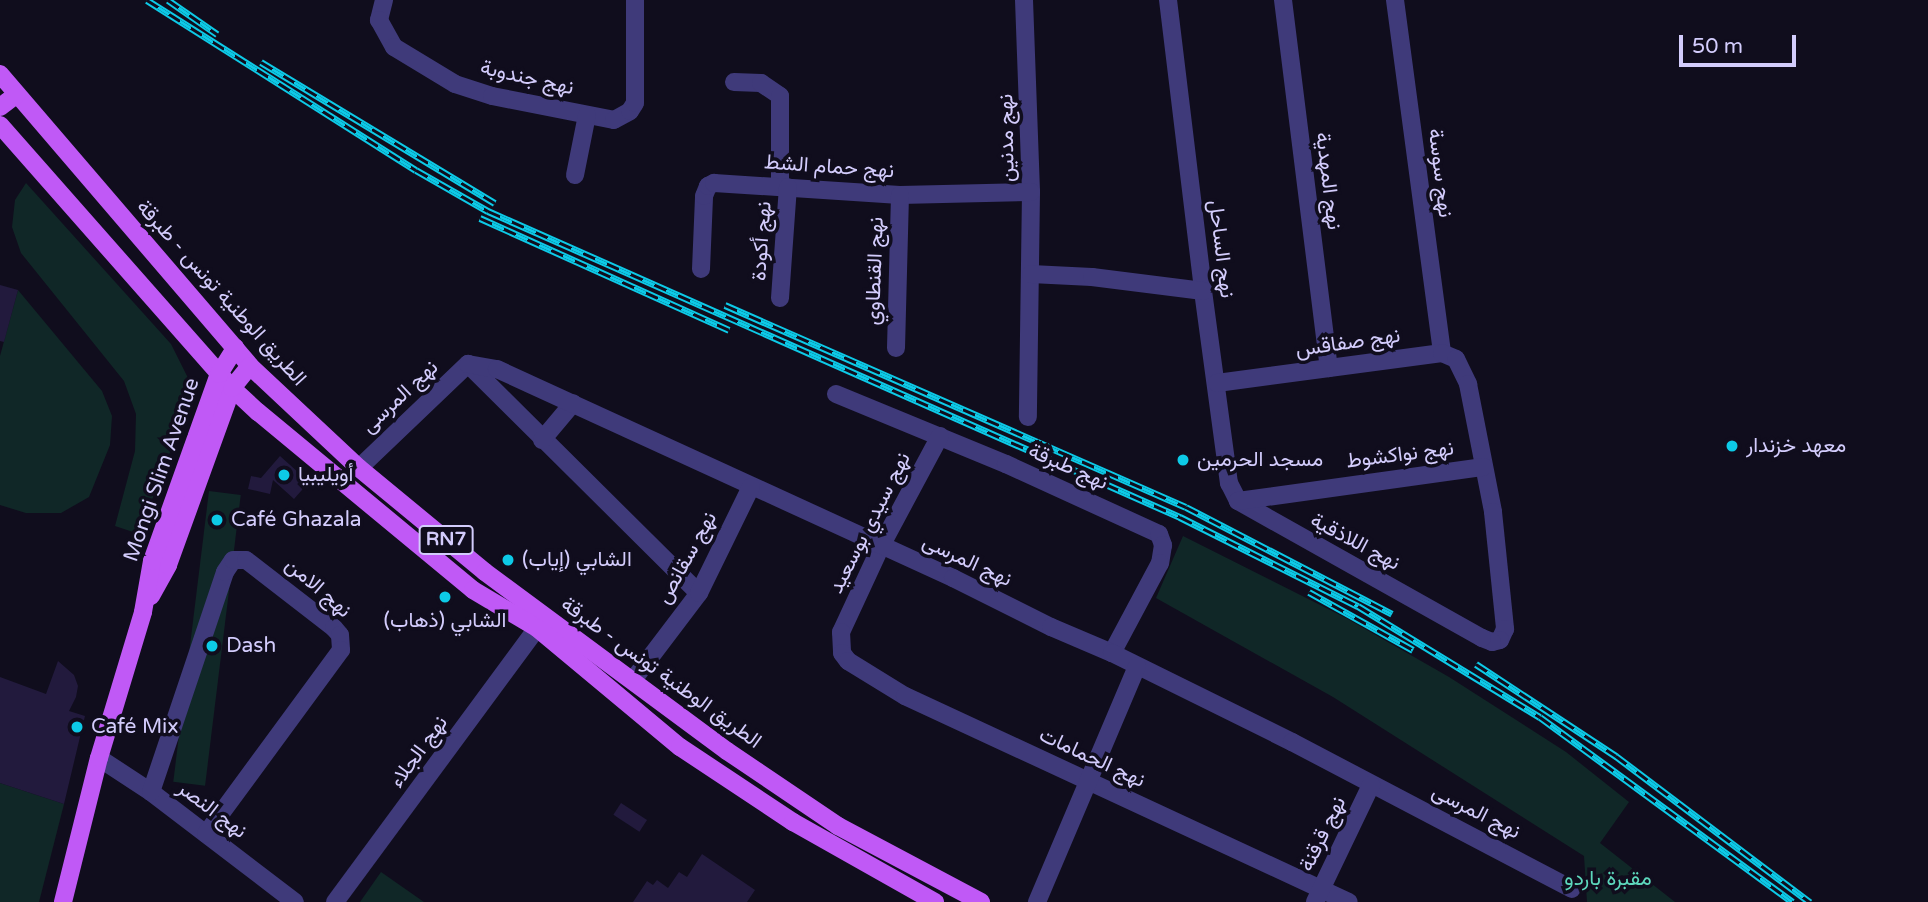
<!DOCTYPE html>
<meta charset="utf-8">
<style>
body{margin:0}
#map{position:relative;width:1928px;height:902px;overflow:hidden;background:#100d1d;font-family:"Varela Round",Vazirmatn,sans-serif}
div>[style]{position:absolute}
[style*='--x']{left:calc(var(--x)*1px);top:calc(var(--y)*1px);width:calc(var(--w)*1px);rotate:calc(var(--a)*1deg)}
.green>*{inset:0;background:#102727;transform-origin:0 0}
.building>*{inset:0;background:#221a3d;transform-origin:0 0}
.minor>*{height:18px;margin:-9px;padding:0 9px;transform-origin:9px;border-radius:9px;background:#3f3a7a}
.major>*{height:18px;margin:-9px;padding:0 9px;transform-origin:9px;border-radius:9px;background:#c059f6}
.rail>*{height:7px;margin-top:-3.5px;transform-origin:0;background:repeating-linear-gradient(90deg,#100d1d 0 13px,#0dcae7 0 26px);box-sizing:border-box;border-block:2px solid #0dcae7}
.dots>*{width:19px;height:19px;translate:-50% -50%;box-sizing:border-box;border:4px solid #100d1d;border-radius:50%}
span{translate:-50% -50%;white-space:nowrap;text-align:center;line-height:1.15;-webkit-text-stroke:7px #100d1d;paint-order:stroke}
.shield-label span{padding:2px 5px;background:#100d1d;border:2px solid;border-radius:5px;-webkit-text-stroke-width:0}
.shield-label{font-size:19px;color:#d3ccfc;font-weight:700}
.street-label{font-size:21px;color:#d3ccfc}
.poi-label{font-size:21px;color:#d3ccfc}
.left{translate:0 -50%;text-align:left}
.park-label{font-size:21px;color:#5dd7bc}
.scale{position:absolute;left:1679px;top:35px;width:117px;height:32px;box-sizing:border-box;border:4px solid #d3ccfc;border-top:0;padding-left:9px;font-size:21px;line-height:24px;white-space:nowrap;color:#d3ccfc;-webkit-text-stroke:5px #100d1d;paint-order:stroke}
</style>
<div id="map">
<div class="green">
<i style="clip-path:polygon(26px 183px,171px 344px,189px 380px,186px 410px,139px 534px,115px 526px,135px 451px,136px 414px,124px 381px,21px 253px,12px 227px,15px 200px)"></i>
<i style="clip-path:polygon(18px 290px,102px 391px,112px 416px,110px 445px,89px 497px,61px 513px,26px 513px,0 505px,0 356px)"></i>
<i style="left:209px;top:491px;width:32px;height:293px;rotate:7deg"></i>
<i style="clip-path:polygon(1183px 536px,1346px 618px,1449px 677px,1566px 752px,1629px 802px,1600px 843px,1675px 902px,1587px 902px,1584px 856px,1333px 697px,1156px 598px)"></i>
<i style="clip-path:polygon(0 783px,64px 804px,39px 902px,0 902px)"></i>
<i style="clip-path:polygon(381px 872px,424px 902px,360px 902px)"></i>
</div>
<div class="building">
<i style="clip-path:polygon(0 285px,18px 290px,4px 342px,0 341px)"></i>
<i style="clip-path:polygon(280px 456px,309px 482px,294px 499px,273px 480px,270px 494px,248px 489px,251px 476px,261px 478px)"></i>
<i style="clip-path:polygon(58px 661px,74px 675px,78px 686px,76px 697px,69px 711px,85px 716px,64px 804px,0 783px,0 677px,46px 694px)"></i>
<i style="left:621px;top:803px;width:31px;height:14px;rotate:33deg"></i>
<i style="clip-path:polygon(702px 854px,755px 890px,747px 902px,633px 902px,647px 881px,653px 885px,657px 880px,668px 888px,679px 872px,687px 877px)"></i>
</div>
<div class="minor">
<i style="--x:384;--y:0;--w:21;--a:104"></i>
<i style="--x:379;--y:20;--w:31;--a:61"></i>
<i style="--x:394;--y:47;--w:71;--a:31.2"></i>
<i style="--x:455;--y:84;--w:39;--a:18"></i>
<i style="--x:492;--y:96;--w:124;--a:11.1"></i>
<i style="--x:614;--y:120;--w:18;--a:-29"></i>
<i style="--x:630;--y:111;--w:9;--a:-58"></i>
<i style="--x:635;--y:103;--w:103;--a:-90"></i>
<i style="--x:1024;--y:0;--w:192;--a:87.9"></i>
<i style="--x:1031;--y:192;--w:225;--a:90.8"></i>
<i style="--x:1168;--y:0;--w:293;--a:83.1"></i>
<i style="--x:1203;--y:291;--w:194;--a:82.3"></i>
<i style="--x:1229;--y:483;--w:20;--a:63"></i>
<i style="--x:1283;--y:0;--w:371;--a:82.9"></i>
<i style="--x:1395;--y:0;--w:356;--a:82.4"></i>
<i style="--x:734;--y:82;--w:27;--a:2"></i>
<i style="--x:761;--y:83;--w:23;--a:34"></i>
<i style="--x:780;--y:96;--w:90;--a:90"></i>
<i style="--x:575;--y:175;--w:61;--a:-78.7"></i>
<i style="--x:701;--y:269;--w:73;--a:-87.6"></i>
<i style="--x:704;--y:196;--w:11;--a:-68"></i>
<i style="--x:708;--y:186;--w:7;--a:-27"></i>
<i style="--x:714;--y:183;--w:186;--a:3.7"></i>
<i style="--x:900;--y:195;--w:131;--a:-1.3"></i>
<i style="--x:1031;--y:274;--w:61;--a:2.8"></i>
<i style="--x:1092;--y:277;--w:112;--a:7.2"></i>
<i style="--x:780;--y:298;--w:111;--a:-85.9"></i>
<i style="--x:896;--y:348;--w:153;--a:-88.5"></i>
<i style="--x:468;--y:364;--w:325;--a:44.8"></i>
<i style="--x:1217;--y:383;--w:227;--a:-7.6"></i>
<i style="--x:1442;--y:353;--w:15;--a:23"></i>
<i style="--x:1456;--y:359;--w:28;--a:64"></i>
<i style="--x:1468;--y:384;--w:130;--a:78.9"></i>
<i style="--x:1493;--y:512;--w:118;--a:84.1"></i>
<i style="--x:1505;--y:629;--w:12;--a:114"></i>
<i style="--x:1500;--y:640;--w:8;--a:166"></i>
<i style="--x:1492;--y:642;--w:11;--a:-158"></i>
<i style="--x:1482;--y:638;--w:280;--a:-150.7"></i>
<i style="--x:836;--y:394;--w:184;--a:22.4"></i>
<i style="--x:1006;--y:464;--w:168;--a:24.6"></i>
<i style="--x:1159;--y:534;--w:12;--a:70"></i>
<i style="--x:1163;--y:545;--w:18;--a:99"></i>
<i style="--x:1160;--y:563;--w:102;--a:118.1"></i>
<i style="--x:940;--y:436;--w:125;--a:118.2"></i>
<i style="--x:881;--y:546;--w:95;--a:114.9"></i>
<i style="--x:841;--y:632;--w:21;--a:87"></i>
<i style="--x:842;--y:653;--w:10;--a:53"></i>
<i style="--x:848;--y:661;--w:67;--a:31.6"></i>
<i style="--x:905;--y:696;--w:489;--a:24.9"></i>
<i style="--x:542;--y:440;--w:48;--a:-50"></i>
<i style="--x:359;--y:468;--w:151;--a:-43.7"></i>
<i style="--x:468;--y:364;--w:29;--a:10"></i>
<i style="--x:497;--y:369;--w:502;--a:24.62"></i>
<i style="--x:953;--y:578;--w:110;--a:26.6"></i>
<i style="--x:1051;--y:627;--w:66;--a:23.1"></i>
<i style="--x:1112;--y:653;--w:201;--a:26.3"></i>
<i style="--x:1292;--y:742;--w:316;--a:27.7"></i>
<i style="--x:1238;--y:501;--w:248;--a:-7.9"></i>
<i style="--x:633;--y:680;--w:109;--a:-52.8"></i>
<i style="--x:699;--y:593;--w:118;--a:-63.9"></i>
<i style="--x:99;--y:758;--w:62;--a:33.2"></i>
<i style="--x:151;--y:792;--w:181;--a:37.4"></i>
<i style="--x:151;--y:792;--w:232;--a:-71.4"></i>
<i style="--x:225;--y:572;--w:14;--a:-56"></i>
<i style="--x:233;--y:560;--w:13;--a:0"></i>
<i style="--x:246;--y:560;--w:111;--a:37.7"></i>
<i style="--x:334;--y:628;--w:9;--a:49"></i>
<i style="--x:340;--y:635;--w:15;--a:86"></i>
<i style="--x:341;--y:650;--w:228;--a:126.3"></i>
<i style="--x:335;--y:902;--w:340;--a:-53.6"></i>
<i style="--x:1037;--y:902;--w:256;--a:-67"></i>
<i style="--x:1315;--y:902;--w:130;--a:-64.4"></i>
</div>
<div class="major">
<i style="--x:0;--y:74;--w:384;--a:49.4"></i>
<i style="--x:250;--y:366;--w:149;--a:43.1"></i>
<i style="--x:359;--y:468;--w:163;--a:39.5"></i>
<i style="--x:485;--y:572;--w:301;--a:36.5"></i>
<i style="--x:727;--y:751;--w:134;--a:34"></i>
<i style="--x:838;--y:826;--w:162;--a:28"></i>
<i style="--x:0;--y:107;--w:21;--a:-37"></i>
<i style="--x:0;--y:125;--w:351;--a:48.6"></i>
<i style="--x:232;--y:388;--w:35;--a:43"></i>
<i style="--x:258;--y:412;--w:279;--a:39.6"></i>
<i style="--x:473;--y:590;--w:74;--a:30.7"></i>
<i style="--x:537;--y:628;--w:186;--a:39.8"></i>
<i style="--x:680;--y:747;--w:136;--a:33.6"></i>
<i style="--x:793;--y:822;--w:163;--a:29.4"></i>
<i style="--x:151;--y:596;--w:35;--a:-61"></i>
<i style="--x:168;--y:565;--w:188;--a:-70.1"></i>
<i style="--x:232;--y:388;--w:28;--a:-51"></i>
<i style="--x:63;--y:902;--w:148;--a:-76"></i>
<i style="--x:99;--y:758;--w:152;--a:-73.2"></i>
<i style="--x:143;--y:612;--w:52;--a:-80"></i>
<i style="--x:152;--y:561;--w:199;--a:-70.3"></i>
<i style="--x:219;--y:374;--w:31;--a:-58"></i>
</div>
<div class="rail">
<i style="--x:147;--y:0;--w:318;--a:32.3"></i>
<i style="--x:416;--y:170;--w:83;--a:29.7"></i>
<i style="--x:488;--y:211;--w:757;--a:23.85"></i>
<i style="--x:1180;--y:517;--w:199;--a:26.6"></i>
<i style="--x:1358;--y:606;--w:213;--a:31.4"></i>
<i style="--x:1540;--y:717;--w:313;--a:36.2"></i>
<i style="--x:168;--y:0;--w:60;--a:34.8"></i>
<i style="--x:261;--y:62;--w:273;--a:31.1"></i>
<i style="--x:480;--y:218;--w:273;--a:24.2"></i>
<i style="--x:725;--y:305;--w:503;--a:23.66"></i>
<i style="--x:1186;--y:507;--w:232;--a:27.4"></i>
<i style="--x:1309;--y:592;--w:119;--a:29.1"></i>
<i style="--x:1476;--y:664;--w:168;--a:33.3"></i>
<i style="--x:1616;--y:756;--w:243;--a:37"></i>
</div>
<div class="dots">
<i style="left:1732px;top:446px;background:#0dcae7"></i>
<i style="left:1183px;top:460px;background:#0dcae7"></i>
<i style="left:284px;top:475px;background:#0dcae7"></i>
<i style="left:217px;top:520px;background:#0dcae7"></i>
<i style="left:508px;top:560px;background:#0dcae7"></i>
<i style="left:445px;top:597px;background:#0dcae7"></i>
<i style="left:212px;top:646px;background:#0dcae7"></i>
<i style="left:77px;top:727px;background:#0dcae7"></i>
</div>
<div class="shield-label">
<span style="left:446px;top:540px">RN7</span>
</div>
<div class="street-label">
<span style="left:527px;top:78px;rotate:13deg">نهج جندوبة</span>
<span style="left:1007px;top:138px;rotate:-91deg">نهج مدنين</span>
<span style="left:829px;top:167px;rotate:4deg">نهج حمام الشط</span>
<span style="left:1440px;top:173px;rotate:83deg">نهج سوسة</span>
<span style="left:1328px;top:181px;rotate:83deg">نهج المهدية</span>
<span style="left:762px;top:241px;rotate:-86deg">نهج أكودة</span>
<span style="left:1221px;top:249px;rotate:83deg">نهج الساحل</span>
<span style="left:875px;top:271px;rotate:-88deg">نهج القنطاوي</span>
<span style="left:221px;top:293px;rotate:48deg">الطريق الوطنية تونس - طبرقة</span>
<span style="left:1348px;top:343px;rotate:-8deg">نهج صفاقس</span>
<span style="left:400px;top:397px;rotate:-43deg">نهج المرسى</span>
<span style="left:1400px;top:455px;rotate:-7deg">نهج نواكشوط</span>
<span style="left:1068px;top:467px;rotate:24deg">نهج طبرقة</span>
<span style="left:162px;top:470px;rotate:-71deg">Mongi Slim Avenue</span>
<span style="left:870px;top:523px;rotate:-63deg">نهج سيدي بوسعيد</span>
<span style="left:1355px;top:542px;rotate:28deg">نهج اللاذقية</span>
<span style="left:687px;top:558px;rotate:-61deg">نهج سقانص</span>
<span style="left:967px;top:561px;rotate:25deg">نهج المرسى</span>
<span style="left:318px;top:588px;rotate:41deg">نهج الامن</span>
<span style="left:661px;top:673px;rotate:36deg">الطريق الوطنية تونس - طبرقة</span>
<span style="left:419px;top:752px;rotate:-54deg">نهج الجلاء</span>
<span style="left:1092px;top:758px;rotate:25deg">نهج الحمامات</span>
<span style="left:212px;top:810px;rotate:37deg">نهج النصر</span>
<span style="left:1476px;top:812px;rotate:27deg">نهج المرسى</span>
<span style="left:1323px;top:834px;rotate:-64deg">نهج قرقنة</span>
</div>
<div class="poi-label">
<span class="left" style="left:1746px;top:446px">معهد خزندار</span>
<span class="left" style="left:1197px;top:460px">مسجد الحرمين</span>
<span class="left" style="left:298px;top:475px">أويليبيا</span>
<span class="left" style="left:231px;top:520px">Café Ghazala</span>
<span class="left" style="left:522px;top:560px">الشابي (إياب)</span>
<span style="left:445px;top:621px">الشابي (ذهاب)</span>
<span class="left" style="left:226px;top:646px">Dash</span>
<span class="left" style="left:91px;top:727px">Café Mix</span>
</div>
<div class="park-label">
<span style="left:1608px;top:879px">مقبرة باردو</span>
</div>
<div class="scale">50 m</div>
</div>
